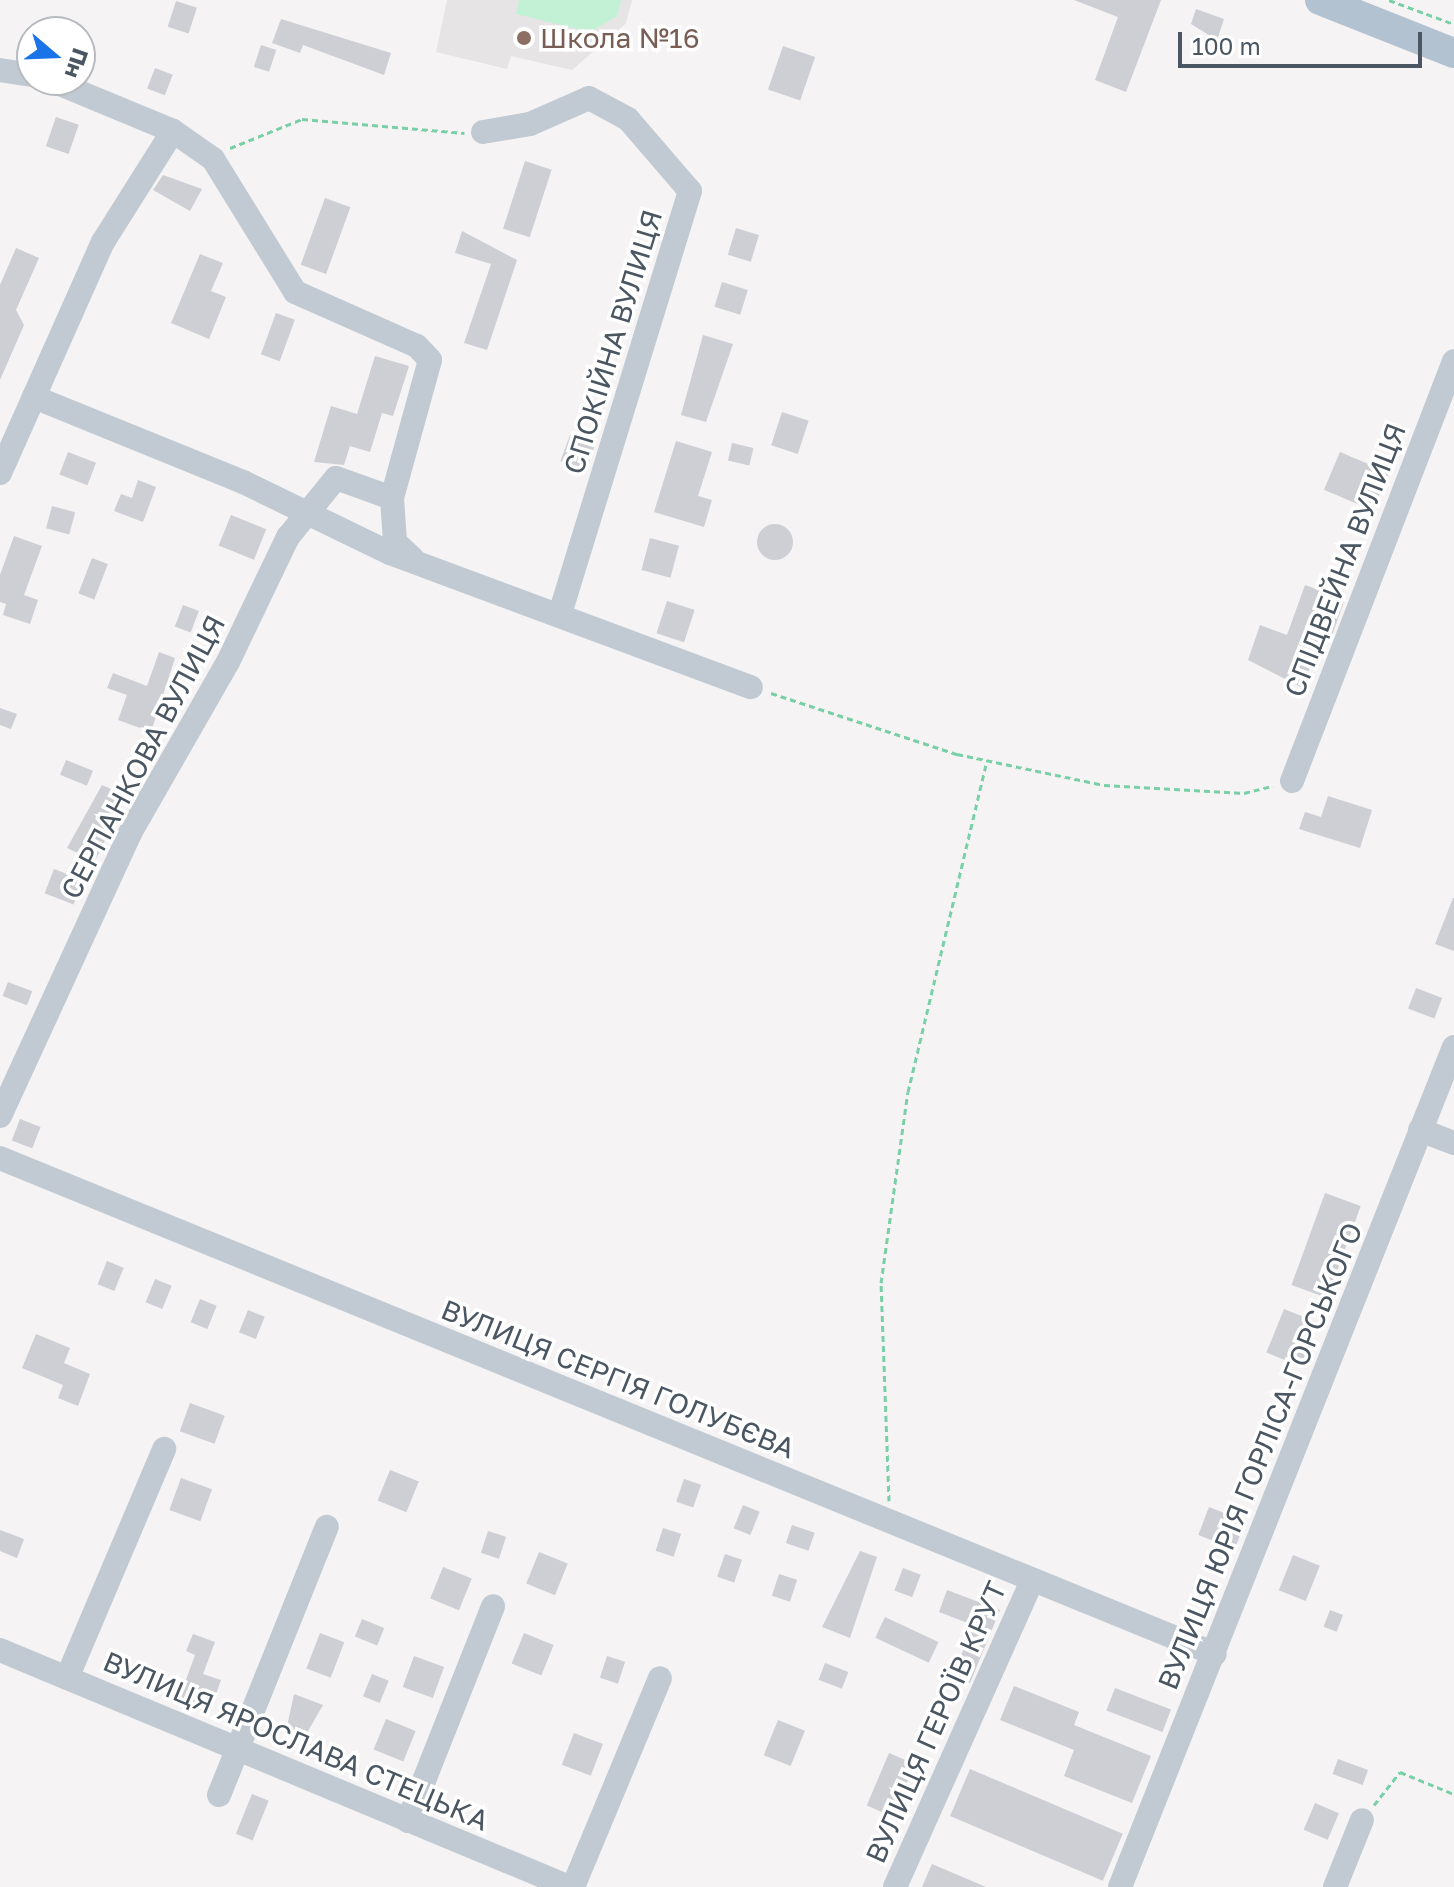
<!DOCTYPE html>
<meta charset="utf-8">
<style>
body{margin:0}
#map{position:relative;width:1454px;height:1887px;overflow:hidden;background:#f5f3f3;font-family:"Golos Text",sans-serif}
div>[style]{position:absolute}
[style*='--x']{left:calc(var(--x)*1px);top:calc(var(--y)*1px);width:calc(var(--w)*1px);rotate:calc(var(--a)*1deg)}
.education>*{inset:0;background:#e6e4e5}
.green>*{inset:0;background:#c3f1d5}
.building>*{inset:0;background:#cdcfd5;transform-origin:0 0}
.round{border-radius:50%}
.path>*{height:3px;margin-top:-1.5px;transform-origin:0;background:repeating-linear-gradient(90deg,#7ad0a6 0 6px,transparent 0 10px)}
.minor>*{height:24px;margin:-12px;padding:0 12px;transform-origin:12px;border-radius:12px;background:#c1cad2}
.major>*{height:30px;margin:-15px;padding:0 15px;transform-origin:15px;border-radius:15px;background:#b3c2d1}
.dots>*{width:22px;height:22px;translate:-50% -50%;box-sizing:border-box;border:4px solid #fff;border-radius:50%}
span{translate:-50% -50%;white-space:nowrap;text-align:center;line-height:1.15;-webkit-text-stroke:7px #fff;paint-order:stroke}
.education-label{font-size:28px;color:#785e54}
.left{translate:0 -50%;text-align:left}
.street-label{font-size:28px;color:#4a5661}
.north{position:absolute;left:16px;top:16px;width:80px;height:80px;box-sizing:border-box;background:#fff;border:2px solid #b7bbc0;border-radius:50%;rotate:109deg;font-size:22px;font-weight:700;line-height:32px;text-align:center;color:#4a5661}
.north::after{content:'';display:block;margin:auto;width:28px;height:36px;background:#1a73e8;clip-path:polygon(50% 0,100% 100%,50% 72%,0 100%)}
.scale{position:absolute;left:1178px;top:32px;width:244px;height:36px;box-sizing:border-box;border:4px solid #4a5661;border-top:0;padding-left:10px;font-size:24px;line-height:28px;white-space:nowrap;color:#4a5661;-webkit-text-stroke:6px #fff;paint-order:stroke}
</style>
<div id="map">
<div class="education">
<i style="clip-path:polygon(447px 0,632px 0,626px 23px,572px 70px,511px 56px,507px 69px,436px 52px)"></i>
</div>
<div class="green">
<i style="clip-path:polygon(519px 0,621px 0,617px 16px,590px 32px,516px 14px)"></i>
</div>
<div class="building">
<i style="clip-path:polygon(1074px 0,1161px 0,1126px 92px,1095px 80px,1118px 17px)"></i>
<i style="left:176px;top:1px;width:22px;height:27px;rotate:18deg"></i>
<i style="clip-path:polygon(1196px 9px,1224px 19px,1217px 40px,1191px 24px)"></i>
<i style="clip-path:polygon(281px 19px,391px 53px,384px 75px,303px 45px,300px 53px,272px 43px)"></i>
<i style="left:261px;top:45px;width:16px;height:23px;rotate:18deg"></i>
<i style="left:783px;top:46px;width:34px;height:46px;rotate:19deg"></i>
<i style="left:155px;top:68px;width:19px;height:22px;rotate:21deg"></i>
<i style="left:56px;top:117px;width:24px;height:31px;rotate:19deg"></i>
<i style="left:525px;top:161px;width:28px;height:71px;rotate:18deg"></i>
<i style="clip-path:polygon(163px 175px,202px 189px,190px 211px,153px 190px)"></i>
<i style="left:325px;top:198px;width:27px;height:71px;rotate:20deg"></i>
<i style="left:736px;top:228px;width:24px;height:28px;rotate:17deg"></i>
<i style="clip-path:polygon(462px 231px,517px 260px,487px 350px,464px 343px,491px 264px,455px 253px)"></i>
<i style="clip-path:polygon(16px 248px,39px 258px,16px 310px,24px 325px,0 380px,0 285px)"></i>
<i style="clip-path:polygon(200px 254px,223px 263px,211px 291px,226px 297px,209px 339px,171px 323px)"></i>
<i style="left:722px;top:282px;width:27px;height:26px;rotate:17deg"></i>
<i style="left:276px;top:313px;width:20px;height:44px;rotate:20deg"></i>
<i style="clip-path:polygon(703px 335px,733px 344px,706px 422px,681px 415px)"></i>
<i style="clip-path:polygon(375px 356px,409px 366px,393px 416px,382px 413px,370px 452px,350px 446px,344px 465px,314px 462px,331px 406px,357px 414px)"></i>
<i style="left:782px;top:412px;width:28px;height:35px;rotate:18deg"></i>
<i style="left:570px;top:435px;width:27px;height:28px;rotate:20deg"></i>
<i style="clip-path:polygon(676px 441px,712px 452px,698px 496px,712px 500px,704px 527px,654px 512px)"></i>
<i style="left:732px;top:443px;width:22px;height:18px;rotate:13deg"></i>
<i style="left:68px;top:452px;width:30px;height:24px;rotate:21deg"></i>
<i style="left:1340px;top:452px;width:53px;height:41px;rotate:23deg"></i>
<i style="clip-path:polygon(138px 480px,156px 487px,143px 522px,114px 511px,121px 494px,132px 498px)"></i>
<i style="left:52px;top:506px;width:24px;height:23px;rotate:15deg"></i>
<i style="left:231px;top:515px;width:38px;height:33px;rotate:22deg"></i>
<i class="round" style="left:757px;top:524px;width:36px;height:36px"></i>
<i style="clip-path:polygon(14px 536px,42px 546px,24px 595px,38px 600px,30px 624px,3px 615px,6px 604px,0 602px,0 575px)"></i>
<i style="left:650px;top:538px;width:30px;height:33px;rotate:15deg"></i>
<i style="left:92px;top:558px;width:17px;height:38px;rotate:21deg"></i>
<i style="clip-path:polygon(1305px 585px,1345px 599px,1330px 641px,1320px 638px,1303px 688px,1248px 660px,1260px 625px,1287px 635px)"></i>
<i style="left:667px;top:601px;width:29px;height:34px;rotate:18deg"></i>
<i style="left:183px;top:605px;width:17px;height:23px;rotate:21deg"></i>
<i style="clip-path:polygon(159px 652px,175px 658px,151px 732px,118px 720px,127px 695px,107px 688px,113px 673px,147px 686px)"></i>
<i style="clip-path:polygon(0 708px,17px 714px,11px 729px,0 725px)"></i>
<i style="left:66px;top:760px;width:29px;height:16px;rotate:22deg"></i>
<i style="clip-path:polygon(102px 785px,127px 796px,95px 861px,67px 848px)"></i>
<i style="clip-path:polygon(1328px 796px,1372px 810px,1360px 848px,1299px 829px,1305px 812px,1321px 817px)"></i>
<i style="left:54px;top:869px;width:31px;height:26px;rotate:21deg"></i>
<i style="clip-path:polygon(1453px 898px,1454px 898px,1454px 951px,1435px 944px)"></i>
<i style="left:8px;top:982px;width:26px;height:15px;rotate:21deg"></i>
<i style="left:1416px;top:988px;width:28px;height:22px;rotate:21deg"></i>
<i style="left:20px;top:1119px;width:22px;height:23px;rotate:21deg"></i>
<i style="left:1325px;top:1193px;width:38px;height:98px;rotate:20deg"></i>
<i style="left:107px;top:1261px;width:18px;height:25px;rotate:22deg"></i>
<i style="left:155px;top:1279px;width:18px;height:25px;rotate:22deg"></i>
<i style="left:200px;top:1299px;width:18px;height:25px;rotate:22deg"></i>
<i style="left:1284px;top:1309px;width:37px;height:47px;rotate:22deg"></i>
<i style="left:248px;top:1310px;width:18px;height:24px;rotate:22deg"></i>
<i style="clip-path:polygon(36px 1334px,70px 1348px,64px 1363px,90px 1374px,78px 1406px,58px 1398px,63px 1385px,22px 1368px)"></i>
<i style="left:190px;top:1403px;width:37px;height:30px;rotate:20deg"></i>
<i style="left:390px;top:1470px;width:31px;height:33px;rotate:22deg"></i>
<i style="left:181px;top:1478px;width:33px;height:34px;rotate:20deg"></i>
<i style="left:684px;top:1479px;width:18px;height:24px;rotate:19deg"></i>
<i style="left:743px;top:1505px;width:18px;height:25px;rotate:22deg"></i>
<i style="left:1209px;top:1507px;width:39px;height:30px;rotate:21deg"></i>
<i style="left:792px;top:1525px;width:24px;height:19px;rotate:19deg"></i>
<i style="left:663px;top:1528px;width:19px;height:24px;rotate:18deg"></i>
<i style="clip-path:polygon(0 1530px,24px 1539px,17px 1558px,0 1551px)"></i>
<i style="left:488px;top:1531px;width:19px;height:23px;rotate:18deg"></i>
<i style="clip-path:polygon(860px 1551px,877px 1557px,850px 1638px,822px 1627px)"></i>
<i style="left:539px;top:1552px;width:31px;height:34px;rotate:22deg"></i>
<i style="left:725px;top:1554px;width:18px;height:24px;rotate:19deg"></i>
<i style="left:1293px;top:1555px;width:29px;height:38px;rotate:22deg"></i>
<i style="left:443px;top:1567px;width:31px;height:34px;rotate:22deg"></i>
<i style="left:903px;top:1568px;width:19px;height:24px;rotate:21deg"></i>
<i style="left:779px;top:1574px;width:19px;height:23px;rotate:18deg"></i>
<i style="clip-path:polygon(947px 1590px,1000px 1610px,970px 1683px,953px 1676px,973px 1625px,939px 1612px)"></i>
<i style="left:1330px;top:1610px;width:14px;height:18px;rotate:21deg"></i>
<i style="left:885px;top:1617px;width:59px;height:23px;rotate:25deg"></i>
<i style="left:362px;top:1619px;width:24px;height:19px;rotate:22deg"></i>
<i style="left:320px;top:1633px;width:26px;height:38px;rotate:21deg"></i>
<i style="left:524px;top:1633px;width:32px;height:33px;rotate:22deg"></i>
<i style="clip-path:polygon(193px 1634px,215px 1642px,203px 1674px,221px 1680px,209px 1713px,178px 1702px,195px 1655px,186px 1651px)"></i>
<i style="left:414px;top:1656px;width:32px;height:33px;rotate:20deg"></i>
<i style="left:607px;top:1656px;width:19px;height:23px;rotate:18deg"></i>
<i style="left:825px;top:1663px;width:25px;height:18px;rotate:21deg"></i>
<i style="left:372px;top:1674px;width:18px;height:24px;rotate:22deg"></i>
<i style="clip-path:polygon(1014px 1686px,1079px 1712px,1074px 1725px,1151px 1756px,1132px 1803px,1064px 1776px,1074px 1750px,1000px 1720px)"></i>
<i style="left:1115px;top:1688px;width:60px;height:24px;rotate:21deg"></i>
<i style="clip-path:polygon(294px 1694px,323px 1705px,304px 1738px,286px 1731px)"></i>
<i style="left:386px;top:1719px;width:32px;height:33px;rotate:22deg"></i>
<i style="left:778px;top:1720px;width:29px;height:38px;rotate:22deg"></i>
<i style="left:574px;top:1733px;width:31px;height:34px;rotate:21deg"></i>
<i style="left:889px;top:1753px;width:28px;height:57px;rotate:23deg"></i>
<i style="left:1338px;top:1759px;width:32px;height:16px;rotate:20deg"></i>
<i style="left:970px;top:1769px;width:166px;height:51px;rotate:23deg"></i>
<i style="left:252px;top:1794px;width:18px;height:43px;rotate:22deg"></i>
<i style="left:1315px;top:1803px;width:26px;height:29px;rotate:23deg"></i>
<i style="clip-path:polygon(932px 1864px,986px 1887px,922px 1887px)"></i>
</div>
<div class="path">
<i style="--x:1389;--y:0;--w:69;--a:20.3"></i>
<i style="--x:230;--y:148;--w:78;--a:-21.9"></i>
<i style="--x:302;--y:119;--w:163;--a:4.9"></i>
<i style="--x:771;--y:693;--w:196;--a:18.2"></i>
<i style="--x:957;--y:754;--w:150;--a:11.9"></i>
<i style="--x:1104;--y:785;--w:140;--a:3.3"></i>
<i style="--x:1244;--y:793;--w:30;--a:-14"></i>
<i style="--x:889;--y:1501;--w:218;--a:-92.1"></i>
<i style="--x:881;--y:1283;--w:193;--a:-82"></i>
<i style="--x:908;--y:1092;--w:340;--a:-76.6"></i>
<i style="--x:1374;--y:1805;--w:42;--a:-51.8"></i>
<i style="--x:1400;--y:1772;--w:58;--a:22.2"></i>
</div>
<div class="minor">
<i style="--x:0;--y:70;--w:32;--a:9"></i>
<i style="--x:50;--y:80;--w:133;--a:22.5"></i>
<i style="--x:173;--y:131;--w:49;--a:35"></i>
<i style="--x:213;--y:159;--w:156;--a:58.3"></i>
<i style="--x:295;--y:292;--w:133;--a:23.9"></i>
<i style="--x:417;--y:346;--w:19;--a:47"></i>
<i style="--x:430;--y:360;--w:143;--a:105.4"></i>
<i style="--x:392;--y:498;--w:44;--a:86.1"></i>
<i style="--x:395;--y:542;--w:23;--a:43"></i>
<i style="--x:483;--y:132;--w:48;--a:-9.7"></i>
<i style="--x:530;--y:124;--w:64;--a:-23.8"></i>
<i style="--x:589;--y:98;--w:44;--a:28.3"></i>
<i style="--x:628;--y:119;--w:95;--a:49.3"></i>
<i style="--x:690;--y:191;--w:442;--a:107.1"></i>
<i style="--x:34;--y:397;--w:226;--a:22.1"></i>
<i style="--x:243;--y:482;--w:163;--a:25.8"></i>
<i style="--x:390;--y:553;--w:385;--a:20.4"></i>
<i style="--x:0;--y:473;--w:253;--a:-66"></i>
<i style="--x:103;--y:242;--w:131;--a:-57.8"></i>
<i style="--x:1292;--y:781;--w:450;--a:-68.9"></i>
<i style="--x:0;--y:1116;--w:311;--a:-65.3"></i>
<i style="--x:130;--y:833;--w:197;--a:-60.2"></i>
<i style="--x:228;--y:662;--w:139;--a:-64.4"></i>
<i style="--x:288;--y:537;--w:76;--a:-50.9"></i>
<i style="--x:336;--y:478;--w:59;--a:19.7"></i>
<i style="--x:1420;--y:1130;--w:36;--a:21"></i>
<i style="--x:0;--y:1158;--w:1312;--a:22.21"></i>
<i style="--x:0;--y:1650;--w:616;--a:22.61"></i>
<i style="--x:67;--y:1678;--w:249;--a:-67"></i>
<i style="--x:219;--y:1795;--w:289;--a:-68.1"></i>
<i style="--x:408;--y:1821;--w:231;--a:-68.4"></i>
<i style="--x:573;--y:1887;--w:226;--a:-67.4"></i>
<i style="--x:895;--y:1887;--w:335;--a:-65.9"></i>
<i style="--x:1120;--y:1887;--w:904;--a:-68.32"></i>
<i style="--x:1335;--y:1887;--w:72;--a:-68.1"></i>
</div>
<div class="major">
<i style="--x:1320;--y:0;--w:144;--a:21.6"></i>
</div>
<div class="dots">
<i style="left:524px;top:38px;background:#8d6e63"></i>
</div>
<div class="education-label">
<span class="left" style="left:540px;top:38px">Школа №16</span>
</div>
<div class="street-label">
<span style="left:613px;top:342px;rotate:-73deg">СПОКІЙНА ВУЛИЦЯ</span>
<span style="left:1345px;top:560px;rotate:-69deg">СПІДВЕЙНА ВУЛИЦЯ</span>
<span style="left:143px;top:757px;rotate:-62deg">СЕРПАНКОВА ВУЛИЦЯ</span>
<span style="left:618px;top:1379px;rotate:22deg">ВУЛИЦЯ СЕРГІЯ ГОЛУБЄВА</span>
<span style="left:1260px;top:1456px;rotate:-68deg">ВУЛИЦЯ ЮРІЯ ГОРЛІСА-ГОРСЬКОГО</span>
<span style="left:936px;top:1722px;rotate:-66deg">ВУЛИЦЯ ГЕРОЇВ КРУТ</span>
<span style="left:296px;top:1741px;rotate:23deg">ВУЛИЦЯ ЯРОСЛАВА СТЕЦЬКА</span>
</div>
<div class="north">Пн</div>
<div class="scale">100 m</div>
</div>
